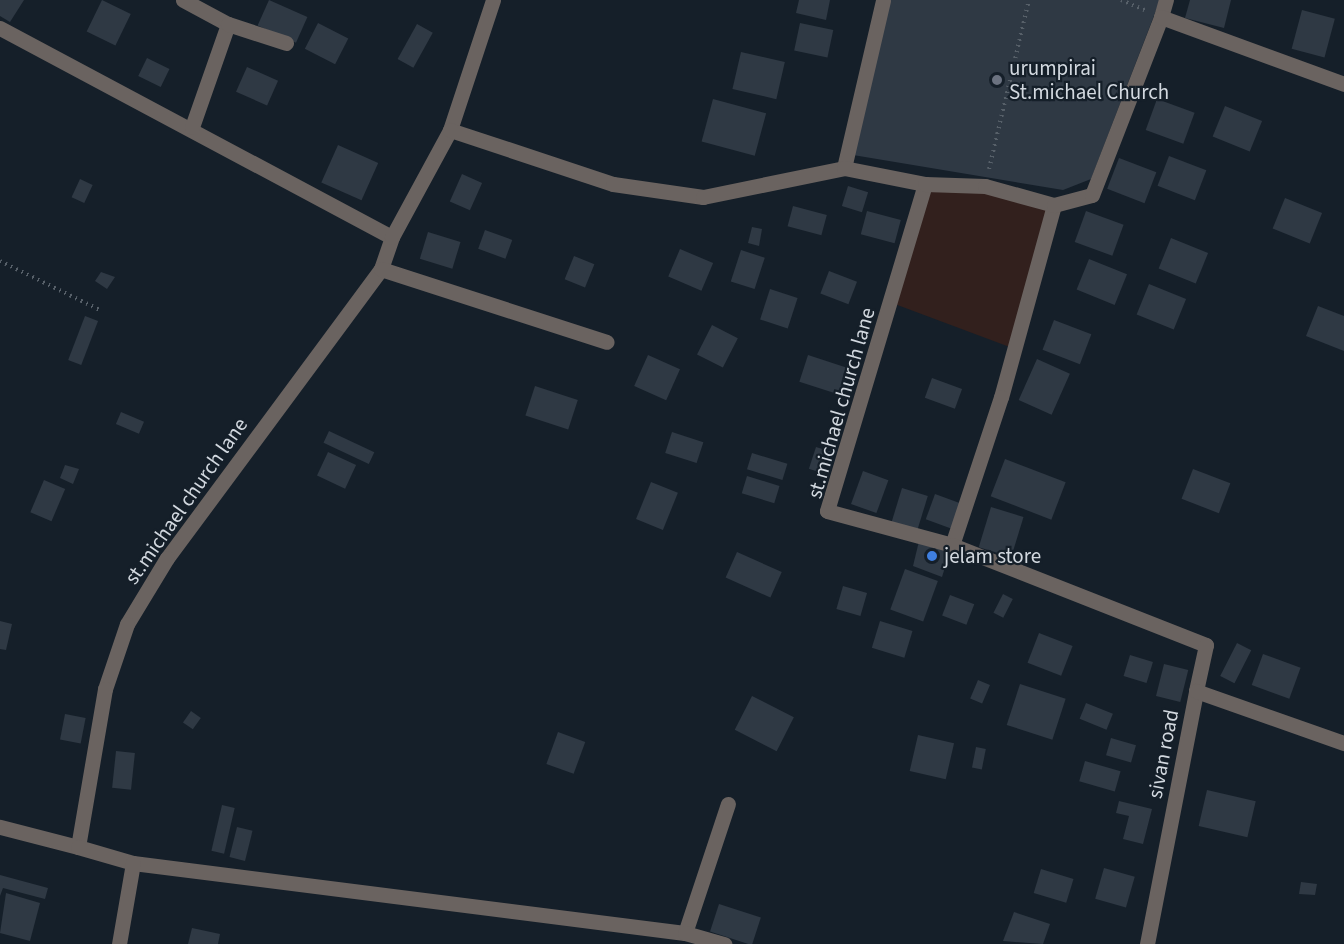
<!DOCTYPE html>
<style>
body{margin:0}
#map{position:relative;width:1344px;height:944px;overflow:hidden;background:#151f29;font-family:"Source Sans 3",sans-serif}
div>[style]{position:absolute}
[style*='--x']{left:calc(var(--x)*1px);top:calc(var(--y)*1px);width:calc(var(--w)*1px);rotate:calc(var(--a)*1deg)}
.education>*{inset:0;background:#32201d}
.building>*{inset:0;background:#2f3944;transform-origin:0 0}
.path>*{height:4px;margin-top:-2px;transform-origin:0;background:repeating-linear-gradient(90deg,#576069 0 1.5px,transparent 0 6px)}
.minor>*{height:15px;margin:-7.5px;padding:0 7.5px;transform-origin:7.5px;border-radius:7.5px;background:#6a6360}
.dots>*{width:16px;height:16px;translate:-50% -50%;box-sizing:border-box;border:3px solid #151f29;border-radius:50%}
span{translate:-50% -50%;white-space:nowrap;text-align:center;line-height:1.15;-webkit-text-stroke:4.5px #151f29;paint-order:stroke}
.poi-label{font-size:21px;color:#d2d8df}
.left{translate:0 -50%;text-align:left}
.street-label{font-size:21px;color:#d2d8df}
</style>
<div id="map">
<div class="education">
<i style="clip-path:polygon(925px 184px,985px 186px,1054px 205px,1015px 349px,892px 303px)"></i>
</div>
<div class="building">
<i style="clip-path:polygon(0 0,24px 0,10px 22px,0 16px)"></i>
<i style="left:102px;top:0;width:32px;height:35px;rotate:26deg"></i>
<i style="left:269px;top:0;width:42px;height:28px;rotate:24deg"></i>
<i style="clip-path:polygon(799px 0,830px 0,826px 20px,796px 13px)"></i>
<i style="clip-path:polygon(883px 0,1160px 0,1091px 179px,1063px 190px,847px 154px)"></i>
<i style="clip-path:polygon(1190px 0,1231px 0,1224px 28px,1185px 18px)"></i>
<i style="left:1302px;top:10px;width:34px;height:40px;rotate:15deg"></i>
<i style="left:318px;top:23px;width:34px;height:29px;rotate:27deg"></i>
<i style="left:800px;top:23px;width:34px;height:28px;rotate:12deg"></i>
<i style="left:417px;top:24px;width:18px;height:40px;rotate:29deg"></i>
<i style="left:741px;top:52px;width:45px;height:38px;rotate:13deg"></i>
<i style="left:147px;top:58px;width:25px;height:20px;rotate:26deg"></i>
<i style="left:247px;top:67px;width:34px;height:27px;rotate:24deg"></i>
<i style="left:713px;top:99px;width:55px;height:44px;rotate:15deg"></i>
<i style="left:1157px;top:99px;width:40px;height:33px;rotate:20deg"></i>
<i style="left:1225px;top:106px;width:40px;height:33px;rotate:22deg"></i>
<i style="left:338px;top:145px;width:44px;height:41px;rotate:24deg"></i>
<i style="left:1169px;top:156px;width:40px;height:32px;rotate:21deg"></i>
<i style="left:1119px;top:158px;width:40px;height:33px;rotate:21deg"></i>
<i style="left:462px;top:174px;width:22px;height:30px;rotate:24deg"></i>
<i style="left:80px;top:179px;width:14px;height:20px;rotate:25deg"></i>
<i style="left:848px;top:186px;width:21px;height:21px;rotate:17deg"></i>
<i style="left:1285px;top:198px;width:40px;height:33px;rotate:22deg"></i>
<i style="left:793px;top:206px;width:35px;height:21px;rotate:15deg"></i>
<i style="left:867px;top:211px;width:35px;height:24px;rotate:15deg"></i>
<i style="left:1086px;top:211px;width:40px;height:33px;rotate:20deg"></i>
<i style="clip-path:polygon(752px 227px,762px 229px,759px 246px,748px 243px)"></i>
<i style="left:485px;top:230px;width:29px;height:20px;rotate:20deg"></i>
<i style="left:428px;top:232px;width:34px;height:28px;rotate:17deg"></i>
<i style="left:1171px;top:238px;width:40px;height:33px;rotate:22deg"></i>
<i style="left:680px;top:249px;width:36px;height:30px;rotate:23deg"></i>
<i style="left:741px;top:250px;width:25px;height:33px;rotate:18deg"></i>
<i style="left:574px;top:256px;width:22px;height:25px;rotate:22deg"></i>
<i style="left:1089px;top:259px;width:41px;height:33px;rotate:22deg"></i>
<i style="left:829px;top:271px;width:30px;height:24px;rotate:21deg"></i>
<i style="clip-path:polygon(101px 272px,115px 277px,107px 289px,95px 281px)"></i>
<i style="left:1149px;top:284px;width:40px;height:33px;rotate:22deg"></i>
<i style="left:770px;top:289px;width:29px;height:32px;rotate:18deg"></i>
<i style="clip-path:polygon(1318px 306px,1344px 316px,1344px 351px,1306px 336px)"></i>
<i style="left:85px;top:316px;width:14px;height:47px;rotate:21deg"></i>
<i style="left:1054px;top:320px;width:40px;height:32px;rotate:21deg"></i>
<i style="left:712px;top:325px;width:29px;height:33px;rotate:27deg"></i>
<i style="left:648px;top:355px;width:35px;height:34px;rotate:24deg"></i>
<i style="left:808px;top:355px;width:45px;height:28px;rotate:18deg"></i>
<i style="left:1037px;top:359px;width:36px;height:45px;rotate:24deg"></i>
<i style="left:932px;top:378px;width:32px;height:21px;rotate:20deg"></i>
<i style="left:535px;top:386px;width:45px;height:31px;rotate:18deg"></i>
<i style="left:121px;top:412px;width:25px;height:13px;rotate:23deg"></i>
<i style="left:329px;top:431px;width:50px;height:13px;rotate:25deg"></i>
<i style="left:672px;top:432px;width:33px;height:22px;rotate:18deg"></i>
<i style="left:816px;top:447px;width:19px;height:23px;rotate:18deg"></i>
<i style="left:328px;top:452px;width:31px;height:26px;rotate:25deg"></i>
<i style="left:752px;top:453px;width:37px;height:17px;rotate:17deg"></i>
<i style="left:1005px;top:459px;width:65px;height:40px;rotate:21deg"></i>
<i style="clip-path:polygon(65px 465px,79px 469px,73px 484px,60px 478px)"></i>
<i style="left:1193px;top:469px;width:40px;height:32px;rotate:21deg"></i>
<i style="left:863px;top:471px;width:27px;height:35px;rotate:20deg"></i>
<i style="left:747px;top:476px;width:34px;height:18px;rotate:17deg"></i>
<i style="left:44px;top:480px;width:23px;height:35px;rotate:23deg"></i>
<i style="left:651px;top:482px;width:29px;height:40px;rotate:22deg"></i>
<i style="left:902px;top:488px;width:27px;height:37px;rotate:17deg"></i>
<i style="left:935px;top:494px;width:29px;height:27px;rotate:20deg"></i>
<i style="left:991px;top:507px;width:34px;height:42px;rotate:17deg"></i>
<i style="clip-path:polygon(920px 537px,952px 545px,942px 577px,913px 566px)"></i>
<i style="left:737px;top:552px;width:49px;height:28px;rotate:24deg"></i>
<i style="left:905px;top:569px;width:35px;height:43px;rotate:20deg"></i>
<i style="left:843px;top:586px;width:25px;height:24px;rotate:16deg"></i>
<i style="left:1003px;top:594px;width:11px;height:21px;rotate:27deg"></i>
<i style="left:950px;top:595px;width:26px;height:22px;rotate:21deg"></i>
<i style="clip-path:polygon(0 621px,12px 624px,6px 650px,0 649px)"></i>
<i style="left:880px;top:621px;width:34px;height:28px;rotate:17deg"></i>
<i style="left:1039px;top:633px;width:36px;height:32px;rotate:21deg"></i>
<i style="left:1237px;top:643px;width:16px;height:37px;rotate:27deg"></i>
<i style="left:1263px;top:654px;width:40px;height:33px;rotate:20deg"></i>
<i style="left:1130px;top:655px;width:24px;height:22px;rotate:17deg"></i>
<i style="left:1164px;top:664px;width:25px;height:33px;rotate:14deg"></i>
<i style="left:978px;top:680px;width:13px;height:20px;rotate:23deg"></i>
<i style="left:1020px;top:684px;width:48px;height:43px;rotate:18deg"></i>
<i style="left:752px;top:696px;width:47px;height:38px;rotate:27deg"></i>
<i style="left:1086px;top:703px;width:29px;height:17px;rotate:22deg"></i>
<i style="left:191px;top:711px;width:12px;height:14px;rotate:35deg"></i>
<i style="left:65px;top:714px;width:21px;height:26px;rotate:11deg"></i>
<i style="left:558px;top:732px;width:29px;height:34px;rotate:20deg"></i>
<i style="left:918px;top:735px;width:37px;height:37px;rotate:13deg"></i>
<i style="left:1111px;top:738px;width:26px;height:18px;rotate:16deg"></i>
<i style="left:976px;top:747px;width:10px;height:21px;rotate:11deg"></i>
<i style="left:116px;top:751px;width:19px;height:37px;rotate:6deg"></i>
<i style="left:1085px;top:761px;width:37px;height:21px;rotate:16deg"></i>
<i style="left:1207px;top:790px;width:50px;height:37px;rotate:13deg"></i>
<i style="clip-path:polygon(1119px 801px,1152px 809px,1143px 844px,1123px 839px,1129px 816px,1116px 813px)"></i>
<i style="left:222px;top:805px;width:13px;height:47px;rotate:13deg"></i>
<i style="left:237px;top:827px;width:16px;height:31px;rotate:14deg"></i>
<i style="left:1104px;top:868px;width:32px;height:32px;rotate:16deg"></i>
<i style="left:1041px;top:869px;width:34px;height:25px;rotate:17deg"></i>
<i style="clip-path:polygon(0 875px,48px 888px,45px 899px,3px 888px,0 896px)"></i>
<i style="clip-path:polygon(1301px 882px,1317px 884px,1315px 895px,1299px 894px)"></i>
<i style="clip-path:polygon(6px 893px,40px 903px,30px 941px,0 933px)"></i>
<i style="left:719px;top:904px;width:44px;height:29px;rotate:18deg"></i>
<i style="clip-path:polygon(1014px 912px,1050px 924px,1043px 944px,1003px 941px)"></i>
<i style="clip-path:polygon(192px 928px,220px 934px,218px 944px,188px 944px)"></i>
</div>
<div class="path">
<i style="--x:1121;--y:0;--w:26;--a:23"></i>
<i style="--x:989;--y:169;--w:174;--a:-76.7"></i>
<i style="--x:0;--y:261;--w:111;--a:26.1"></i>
</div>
<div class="minor">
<i style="--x:183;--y:0;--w:51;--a:28.1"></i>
<i style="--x:1161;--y:17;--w:18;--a:-74"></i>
<i style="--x:0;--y:28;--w:444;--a:28.1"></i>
<i style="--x:392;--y:237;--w:34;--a:109"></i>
<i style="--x:381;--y:269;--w:360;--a:126.5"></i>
<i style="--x:167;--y:558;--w:77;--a:121.2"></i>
<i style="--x:127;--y:624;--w:69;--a:108.7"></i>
<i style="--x:105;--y:689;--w:160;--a:99.7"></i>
<i style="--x:78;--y:847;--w:81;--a:-165.6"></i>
<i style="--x:192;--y:127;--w:109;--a:-70.7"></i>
<i style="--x:228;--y:24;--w:61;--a:18.1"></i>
<i style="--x:450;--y:130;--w:137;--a:-71.7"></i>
<i style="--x:844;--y:168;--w:172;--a:-76.9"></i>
<i style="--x:925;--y:184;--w:341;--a:106.7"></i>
<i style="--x:827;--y:511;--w:130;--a:15.2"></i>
<i style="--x:1054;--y:205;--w:199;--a:105.4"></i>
<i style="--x:1001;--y:397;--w:156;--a:108.3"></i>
<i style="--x:952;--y:545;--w:273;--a:21.5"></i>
<i style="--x:1206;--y:645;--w:47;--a:102.3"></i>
<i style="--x:392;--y:237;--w:122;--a:-61.5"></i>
<i style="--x:450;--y:130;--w:172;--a:18.3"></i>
<i style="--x:613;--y:184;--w:91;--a:8.2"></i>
<i style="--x:703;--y:197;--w:144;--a:-11.6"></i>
<i style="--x:844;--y:168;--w:83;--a:11.2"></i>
<i style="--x:925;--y:184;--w:60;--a:1.9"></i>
<i style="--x:985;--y:186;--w:72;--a:15.4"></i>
<i style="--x:1054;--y:205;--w:39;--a:-15"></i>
<i style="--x:1092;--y:195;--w:191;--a:-68.8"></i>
<i style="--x:1161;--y:17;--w:195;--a:20.1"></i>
<i style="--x:381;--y:269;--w:237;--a:17.9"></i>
<i style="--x:78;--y:847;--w:57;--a:16.2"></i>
<i style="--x:133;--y:863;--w:556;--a:7.23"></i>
<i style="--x:685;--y:933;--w:136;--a:-71.6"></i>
<i style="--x:685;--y:933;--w:41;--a:15.8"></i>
<i style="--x:119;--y:944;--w:82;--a:-80.2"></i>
<i style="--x:1147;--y:944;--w:258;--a:-79"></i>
<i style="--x:1196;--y:691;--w:157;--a:19.4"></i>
</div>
<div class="dots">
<i style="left:997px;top:80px;background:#6b7280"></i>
<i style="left:932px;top:556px;background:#3f7fe0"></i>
</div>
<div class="poi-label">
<span class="left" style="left:1009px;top:80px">urumpirai<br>St.michael Church</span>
<span class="left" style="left:944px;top:556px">jelam store</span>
</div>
<div class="street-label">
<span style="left:841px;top:403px;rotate:-74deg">st.michael church lane</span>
<span style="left:186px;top:501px;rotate:-55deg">st.michael church lane</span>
<span style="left:1163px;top:754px;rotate:-79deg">sivan road</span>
</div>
</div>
